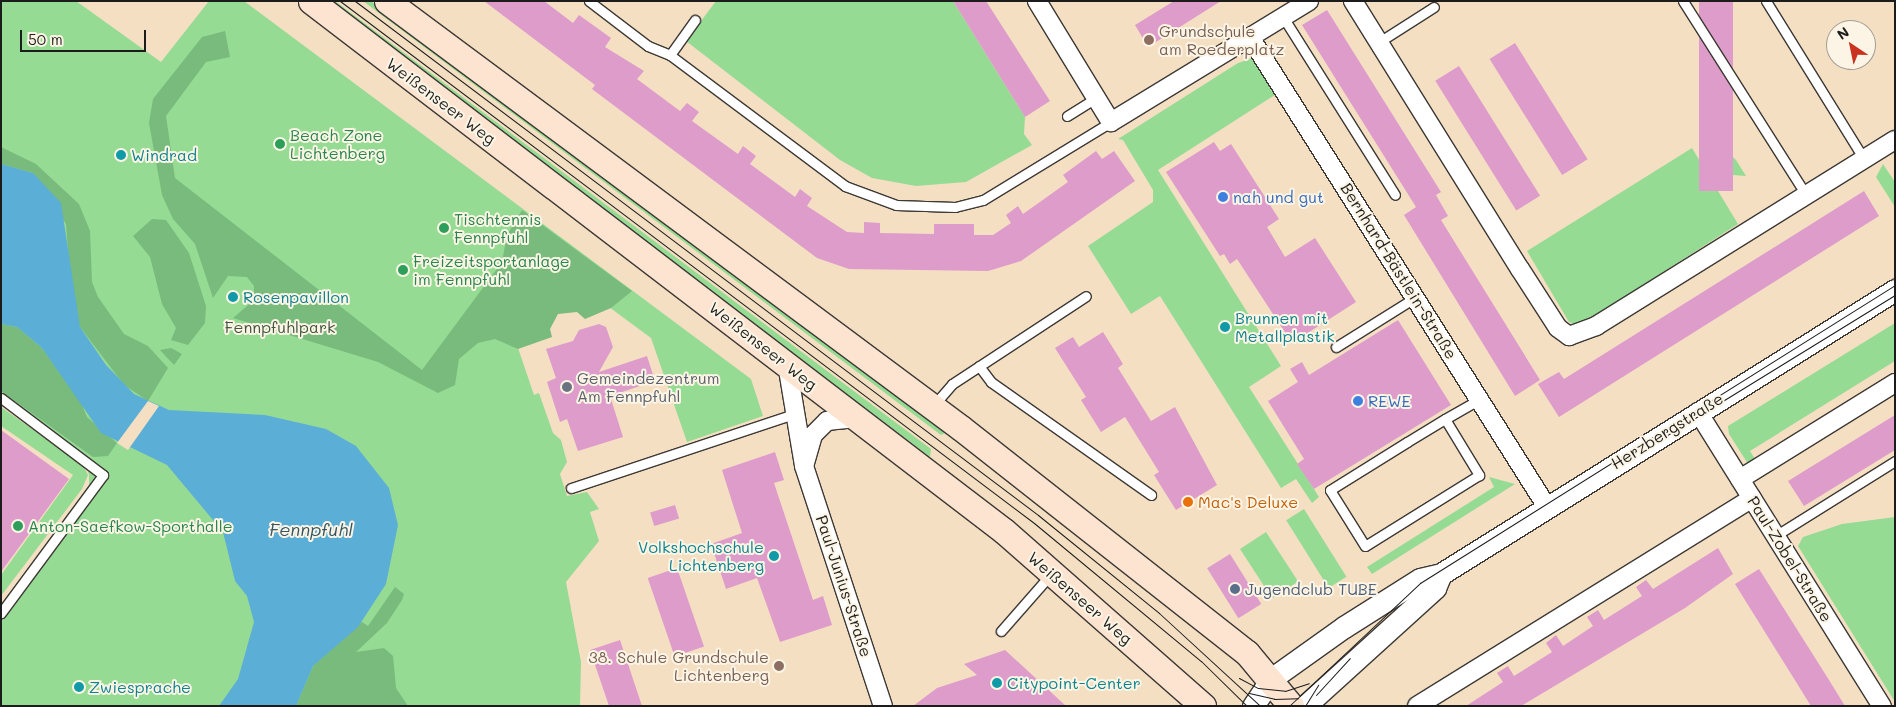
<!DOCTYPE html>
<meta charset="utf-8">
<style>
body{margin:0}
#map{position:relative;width:1896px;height:707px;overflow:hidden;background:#f5dfc3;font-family:Mali,sans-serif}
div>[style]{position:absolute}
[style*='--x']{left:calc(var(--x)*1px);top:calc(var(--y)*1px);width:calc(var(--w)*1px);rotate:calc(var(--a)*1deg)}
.green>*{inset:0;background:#96db93;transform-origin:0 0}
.forest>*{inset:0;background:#78bb7d}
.water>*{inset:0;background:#5baed6}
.pier>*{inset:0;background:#f5dfc3}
.building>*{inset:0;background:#dd9cca;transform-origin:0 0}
.roads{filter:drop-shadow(1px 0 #3d3935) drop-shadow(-1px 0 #3d3935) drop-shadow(0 1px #3d3935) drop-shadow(0 -1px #3d3935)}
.service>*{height:9px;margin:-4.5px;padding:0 4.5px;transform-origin:4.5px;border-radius:4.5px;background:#fff}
.minor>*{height:18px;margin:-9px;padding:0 9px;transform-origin:9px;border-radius:9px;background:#fff}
.tertiary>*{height:21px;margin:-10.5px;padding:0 10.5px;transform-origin:10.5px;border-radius:10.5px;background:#fff}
.secondary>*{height:25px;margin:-12.5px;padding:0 12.5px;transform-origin:12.5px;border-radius:12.5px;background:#fde4d1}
.tram>*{height:1px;margin:-0.5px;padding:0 0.5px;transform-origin:0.5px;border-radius:0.5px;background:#1c1c1c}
.dots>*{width:14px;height:14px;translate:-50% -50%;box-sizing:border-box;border:2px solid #fcf5e5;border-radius:50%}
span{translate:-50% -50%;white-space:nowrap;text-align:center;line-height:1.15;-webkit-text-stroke:4px #fcf5e5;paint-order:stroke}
.education-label{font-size:16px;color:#785e54}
.left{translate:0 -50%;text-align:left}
.right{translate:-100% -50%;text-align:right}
.street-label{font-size:16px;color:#1c1c1c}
.leisure-label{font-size:16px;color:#27864d}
.culture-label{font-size:16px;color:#0d838f}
.shop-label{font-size:16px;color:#366cbe}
.park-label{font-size:16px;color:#415540}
.worship-label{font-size:16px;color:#5b616d}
.food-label{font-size:16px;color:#c56008}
.service-label{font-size:16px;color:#4e5e75}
.water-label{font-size:18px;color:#355666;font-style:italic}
.frame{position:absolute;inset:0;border:2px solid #1c1c1c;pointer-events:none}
.north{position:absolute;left:1826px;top:20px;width:50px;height:50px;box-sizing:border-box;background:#fcf5e5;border:1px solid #a29e95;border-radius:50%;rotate:326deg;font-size:14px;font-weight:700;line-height:20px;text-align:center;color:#1c1c1c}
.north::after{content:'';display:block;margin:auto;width:18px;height:22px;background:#c8321e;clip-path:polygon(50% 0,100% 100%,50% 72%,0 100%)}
.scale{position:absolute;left:20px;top:30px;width:126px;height:22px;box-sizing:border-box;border:2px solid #1c1c1c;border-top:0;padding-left:6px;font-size:15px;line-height:18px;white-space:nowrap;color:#1c1c1c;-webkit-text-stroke:4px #fcf5e5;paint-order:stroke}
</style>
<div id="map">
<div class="green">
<i style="clip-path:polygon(1px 1px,76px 1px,161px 62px,209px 1px,244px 1px,751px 379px,763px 416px,687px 442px,651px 338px,567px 276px,518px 348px,534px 395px,539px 393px,553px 433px,561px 440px,567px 462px,560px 474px,567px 496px,587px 492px,599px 509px,590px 512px,599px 541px,566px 582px,581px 662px,580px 706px,1px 706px,1px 605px,89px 485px,89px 475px,86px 466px,1px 403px)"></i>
<i style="clip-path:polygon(327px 1px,335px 1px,931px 449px,930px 457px)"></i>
<i style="clip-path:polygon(363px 1px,371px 1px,947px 432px,941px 435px)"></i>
<i style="clip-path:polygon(716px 1px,953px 1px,1025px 117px,1024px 134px,1032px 145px,966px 182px,916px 186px,872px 178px,840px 160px,686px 41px)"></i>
<i style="clip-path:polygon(1256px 57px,1278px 93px,1158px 170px,1281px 366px,1249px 387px,1319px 497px,1312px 503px,1296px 479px,1281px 488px,1160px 296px,1131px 314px,1088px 246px,1153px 202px,1153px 190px,1123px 140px,1118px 139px,1238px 63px)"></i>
<i style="clip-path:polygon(1692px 148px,1738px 224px,1579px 326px,1569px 322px,1527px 251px)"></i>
<i style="clip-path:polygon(1733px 157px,1736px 160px,1746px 176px,1733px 175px,1721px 164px,1722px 159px)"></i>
<i style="clip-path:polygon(1883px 164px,1895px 182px,1895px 207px,1876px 177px)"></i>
<i style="clip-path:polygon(1895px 323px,1895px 361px,1750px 451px,1757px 462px,1750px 467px,1729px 434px,1728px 426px)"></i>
<i style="clip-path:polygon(1px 407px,83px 465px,88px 475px,82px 489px,1px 596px,1px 575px,73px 475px,1px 426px)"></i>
<i style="clip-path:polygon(1489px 477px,1515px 484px,1372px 574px,1367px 567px,1494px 487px)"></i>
<i style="left:1304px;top:509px;width:80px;height:21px;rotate:58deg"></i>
<i style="clip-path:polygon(1895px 517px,1895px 702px,1798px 546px,1803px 537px,1842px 524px)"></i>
<i style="left:1266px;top:532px;width:59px;height:31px;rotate:57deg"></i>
</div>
<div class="forest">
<i style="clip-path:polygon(225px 31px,230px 57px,206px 62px,166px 116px,175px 178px,422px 370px,502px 262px,507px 235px,522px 210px,632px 291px,611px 308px,585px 319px,577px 312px,558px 314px,550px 329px,552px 337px,518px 349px,495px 339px,478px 343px,459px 359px,455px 385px,438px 393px,378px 362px,233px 318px,254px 300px,254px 286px,247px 277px,228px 276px,213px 298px,195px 244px,173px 219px,162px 195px,149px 123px,153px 99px,202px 37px)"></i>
<i style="clip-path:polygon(1px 147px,36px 164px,79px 204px,90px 231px,92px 282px,98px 297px,124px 334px,148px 346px,168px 368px,148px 401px,124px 385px,80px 327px,72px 302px,66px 224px,33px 173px,1px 164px)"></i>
<i style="clip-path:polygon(152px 219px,166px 220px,189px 253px,206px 306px,205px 323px,188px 345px,171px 340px,176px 328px,162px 304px,150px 257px,133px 236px)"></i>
<i style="clip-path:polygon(1px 324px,17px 327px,42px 348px,80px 400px,87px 417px,117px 443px,108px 456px,93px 457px,1px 391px)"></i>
<i style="clip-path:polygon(171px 348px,182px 354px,174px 365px,160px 350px)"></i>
<i style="clip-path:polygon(395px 587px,404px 594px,402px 600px,387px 623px,356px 652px,384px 648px,393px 656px,396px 688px,408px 706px,296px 706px,313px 666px,362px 622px,368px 626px)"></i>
</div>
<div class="water">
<i style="clip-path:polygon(1px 164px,33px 173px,61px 203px,80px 327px,106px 365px,134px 394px,169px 410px,265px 415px,326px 429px,356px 446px,389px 488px,398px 525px,386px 584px,358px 627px,313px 666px,296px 706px,219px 706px,238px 679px,254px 622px,247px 596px,235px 581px,223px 532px,167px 465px,101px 433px,42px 348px,17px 327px,1px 324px)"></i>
</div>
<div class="pier">
<i style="clip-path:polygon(148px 401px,159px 406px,128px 450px,117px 443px)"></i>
</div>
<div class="building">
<i style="clip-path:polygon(484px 1px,544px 1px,573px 23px,579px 15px,611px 38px,605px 47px,644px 71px,637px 79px,680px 111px,687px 103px,699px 112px,692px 121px,738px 154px,743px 146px,756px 156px,750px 164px,795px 197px,800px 189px,812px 198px,807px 206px,847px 232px,864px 233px,864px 222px,880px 223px,880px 233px,934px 234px,934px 224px,974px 224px,974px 235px,993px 235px,1011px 223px,1006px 215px,1018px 206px,1023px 214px,1068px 182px,1063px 175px,1096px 151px,1102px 159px,1114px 151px,1135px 181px,1021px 261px,988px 271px,849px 269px,817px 258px,592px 89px,595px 85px)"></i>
<i style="clip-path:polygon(953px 1px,986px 1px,1050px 101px,1025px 117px)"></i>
<i style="clip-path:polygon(1174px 1px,1221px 1px,1148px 47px,1135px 25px)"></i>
<i style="left:1699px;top:1px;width:34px;height:190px"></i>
<i style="clip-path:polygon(1327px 10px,1441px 192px,1436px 195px,1448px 216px,1441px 220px,1540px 380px,1515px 396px,1404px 215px,1416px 207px,1302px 25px)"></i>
<i style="left:1515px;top:43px;width:137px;height:30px;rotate:58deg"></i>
<i style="left:1459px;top:66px;width:153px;height:28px;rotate:58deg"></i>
<i style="clip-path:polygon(1214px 142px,1220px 151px,1231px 144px,1279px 219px,1267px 227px,1285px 257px,1315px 238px,1356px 302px,1292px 343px,1237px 259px,1230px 264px,1224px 254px,1220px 256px,1166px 172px)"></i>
<i style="clip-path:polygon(1864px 191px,1879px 216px,1559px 417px,1538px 384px,1559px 372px,1564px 379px)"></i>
<i style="clip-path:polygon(1398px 320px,1451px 405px,1314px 489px,1297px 464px,1304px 459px,1268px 401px,1298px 382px,1290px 369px,1302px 362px,1309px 375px)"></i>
<i style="clip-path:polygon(599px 324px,606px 327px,613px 347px,599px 372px,647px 356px,655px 381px,610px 396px,623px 437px,578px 451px,567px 419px,560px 422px,547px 382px,556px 378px,546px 349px,573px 341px,579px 330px)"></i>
<i style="clip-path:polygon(1103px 332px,1123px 364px,1118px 368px,1151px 421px,1175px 407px,1217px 485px,1176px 510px,1154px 475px,1159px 472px,1125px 417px,1101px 432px,1081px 400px,1086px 397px,1055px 348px,1073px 337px,1079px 347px)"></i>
<i style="clip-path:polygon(1895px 415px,1895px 450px,1804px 506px,1788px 481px)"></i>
<i style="clip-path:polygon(1px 430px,69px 479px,1px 572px)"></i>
<i style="clip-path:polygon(775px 452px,784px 480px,774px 483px,813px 600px,823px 596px,832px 625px,780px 642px,757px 578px,726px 589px,711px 544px,742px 533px,722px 470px)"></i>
<i style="left:675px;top:505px;width:14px;height:26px;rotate:73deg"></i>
<i style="clip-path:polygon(1718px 548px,1733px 574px,1685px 608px,1521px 706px,1466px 706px,1503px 682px,1497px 673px,1508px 666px,1514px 676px,1552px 652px,1546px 643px,1556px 635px,1563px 646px,1593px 626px,1587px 617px,1598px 610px,1604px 620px,1642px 596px,1636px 587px,1646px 580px,1653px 589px)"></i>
<i style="left:1230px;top:554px;width:59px;height:27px;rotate:58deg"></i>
<i style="left:677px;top:568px;width:83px;height:31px;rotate:71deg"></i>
<i style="clip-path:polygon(1759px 569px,1829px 680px,1845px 706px,1811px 706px,1735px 584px)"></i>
<i style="clip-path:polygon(620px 640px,642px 706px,609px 706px,590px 650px)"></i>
<i style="clip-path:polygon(1005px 650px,1066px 706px,913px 706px,937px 688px,977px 675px,964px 664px)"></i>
</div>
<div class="roads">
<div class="service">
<i style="--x:589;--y:1;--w:74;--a:37.3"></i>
<i style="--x:648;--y:46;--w:24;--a:22"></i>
<i style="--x:670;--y:55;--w:219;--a:36.8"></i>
<i style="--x:845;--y:186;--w:54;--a:20.4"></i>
<i style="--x:896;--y:205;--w:59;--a:1.9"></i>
<i style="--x:955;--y:207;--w:29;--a:-14"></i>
<i style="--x:983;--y:200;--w:150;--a:-31.4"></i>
<i style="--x:1683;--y:1;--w:230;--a:57.6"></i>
<i style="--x:1766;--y:1;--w:186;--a:58.2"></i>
<i style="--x:1283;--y:17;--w:210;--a:57.8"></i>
<i style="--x:1379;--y:42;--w:65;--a:-32.5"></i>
<i style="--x:670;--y:55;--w:43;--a:-54.5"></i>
<i style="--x:1067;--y:116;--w:34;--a:-32"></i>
<i style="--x:1336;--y:347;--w:94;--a:-32"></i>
<i style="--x:979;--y:366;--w:20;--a:53"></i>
<i style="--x:991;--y:382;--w:196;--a:35.2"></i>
<i style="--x:1;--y:398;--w:128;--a:37"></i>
<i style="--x:103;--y:475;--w:172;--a:126.5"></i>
<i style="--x:933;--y:406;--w:29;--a:-49"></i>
<i style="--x:952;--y:384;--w:160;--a:-33.3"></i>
<i style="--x:1445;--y:419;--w:66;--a:58.7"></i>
<i style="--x:1479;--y:475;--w:134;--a:148.1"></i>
<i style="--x:1365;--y:546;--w:66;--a:-122"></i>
<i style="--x:1330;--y:490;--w:91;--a:-31.9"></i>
<i style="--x:1407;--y:442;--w:44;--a:-31.2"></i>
<i style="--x:1445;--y:419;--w:40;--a:-29.7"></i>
<i style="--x:571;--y:488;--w:235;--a:-18.4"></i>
<i style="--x:1775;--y:536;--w:142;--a:-32"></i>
<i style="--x:1001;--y:631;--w:74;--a:-48.8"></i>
</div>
<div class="minor">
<i style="--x:1037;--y:1;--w:142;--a:58.6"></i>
<i style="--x:1111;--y:122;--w:232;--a:-31.4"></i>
<i style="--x:1353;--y:1;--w:316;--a:58.1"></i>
<i style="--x:1520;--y:269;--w:70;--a:57.2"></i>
<i style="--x:1558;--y:328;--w:14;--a:36"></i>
<i style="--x:1569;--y:336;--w:29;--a:-20"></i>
<i style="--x:1596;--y:326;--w:352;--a:-31.9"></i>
<i style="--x:1250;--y:37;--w:556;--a:57.71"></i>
<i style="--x:787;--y:364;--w:103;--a:80.5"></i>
<i style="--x:804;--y:466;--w:253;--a:71.8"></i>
<i style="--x:1698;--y:412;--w:347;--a:58"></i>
<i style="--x:805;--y:463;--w:29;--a:-74"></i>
<i style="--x:813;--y:435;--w:20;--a:-45"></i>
<i style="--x:827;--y:421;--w:29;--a:-6"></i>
<i style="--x:1740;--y:479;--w:182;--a:-31.8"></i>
<i style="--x:1417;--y:706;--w:394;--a:-31.8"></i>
</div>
<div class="tertiary">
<i style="--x:1253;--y:706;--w:32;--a:-56"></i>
<i style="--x:1271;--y:679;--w:90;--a:-35.5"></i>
<i style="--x:1344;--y:627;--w:90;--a:-32.3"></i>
<i style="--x:1420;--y:579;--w:22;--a:-13"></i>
<i style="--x:1441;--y:574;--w:536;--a:-32.03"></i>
<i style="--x:1305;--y:706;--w:176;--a:-42.2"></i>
<i style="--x:1435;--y:588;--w:15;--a:-67"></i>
</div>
<div class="secondary">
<i style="--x:311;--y:1;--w:872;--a:37.41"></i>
<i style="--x:1004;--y:531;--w:265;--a:41.3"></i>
<i style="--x:387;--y:1;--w:715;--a:36.65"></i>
<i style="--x:961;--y:428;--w:364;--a:38.2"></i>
<i style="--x:1247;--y:653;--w:69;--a:50.3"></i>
</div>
</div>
<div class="tram">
<i style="--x:340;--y:1;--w:868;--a:36.95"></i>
<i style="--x:1034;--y:523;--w:217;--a:39.6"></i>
<i style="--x:1201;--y:661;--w:64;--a:44.4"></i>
<i style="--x:355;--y:1;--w:855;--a:36.96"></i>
<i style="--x:1038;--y:515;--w:156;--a:39"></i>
<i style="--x:1159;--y:613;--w:137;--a:42.6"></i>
<i style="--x:1664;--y:437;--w:271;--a:-31.6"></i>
<i style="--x:1239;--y:678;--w:21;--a:28"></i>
<i style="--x:1258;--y:688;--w:27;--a:6"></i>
<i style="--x:1285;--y:691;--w:25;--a:-18"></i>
<i style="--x:1249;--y:693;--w:26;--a:13"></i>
<i style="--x:1274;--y:699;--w:24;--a:-2"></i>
<i style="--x:1316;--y:695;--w:50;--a:-47.4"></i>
<i style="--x:1289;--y:706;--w:180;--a:-43.2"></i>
<i style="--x:1420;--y:583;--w:561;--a:-32.1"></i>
<i style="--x:1305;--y:706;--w:25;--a:-58"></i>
</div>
<div class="dots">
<i style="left:1149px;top:40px;background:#8d6e63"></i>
<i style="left:280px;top:144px;background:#2e9e5b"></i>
<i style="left:121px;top:155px;background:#0f9aa8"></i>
<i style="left:1223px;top:197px;background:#3f7fe0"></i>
<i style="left:444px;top:228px;background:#2e9e5b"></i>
<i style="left:403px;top:270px;background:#2e9e5b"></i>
<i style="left:233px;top:297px;background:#0f9aa8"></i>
<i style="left:1225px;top:327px;background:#0f9aa8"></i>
<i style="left:567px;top:387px;background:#6b7280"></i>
<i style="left:1358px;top:401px;background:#3f7fe0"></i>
<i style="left:1188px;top:502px;background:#e8710a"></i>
<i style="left:18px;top:526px;background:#2e9e5b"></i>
<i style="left:774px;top:556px;background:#0f9aa8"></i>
<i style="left:1235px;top:589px;background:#5c6f8a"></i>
<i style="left:779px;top:666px;background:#8d6e63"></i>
<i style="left:997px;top:683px;background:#0f9aa8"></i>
<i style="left:79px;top:687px;background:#0f9aa8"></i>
</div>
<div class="education-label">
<span class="left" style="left:1159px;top:40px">Grundschule<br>am Roederplatz</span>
<span class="right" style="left:769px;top:666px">38. Schule Grundschule<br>Lichtenberg</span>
</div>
<div class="street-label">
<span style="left:441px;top:101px;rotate:37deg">Weißenseer Weg</span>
<span style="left:1399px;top:271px;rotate:58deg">Bernhard-Bästlein-Straße</span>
<span style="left:763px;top:346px;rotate:38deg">Weißenseer Weg</span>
<span style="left:1667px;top:431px;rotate:-32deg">Herzbergstraße</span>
<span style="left:1790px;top:559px;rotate:58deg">Paul-Zobel-Straße</span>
<span style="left:844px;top:586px;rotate:72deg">Paul-Junius-Straße</span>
<span style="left:1080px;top:598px;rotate:41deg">Weißenseer Weg</span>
</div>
<div class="leisure-label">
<span class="left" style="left:290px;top:144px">Beach Zone<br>Lichtenberg</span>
<span class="left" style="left:454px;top:228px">Tischtennis<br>Fennpfuhl</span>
<span class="left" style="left:413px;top:270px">Freizeitsportanlage<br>im Fennpfuhl</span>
<span class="left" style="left:28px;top:526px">Anton-Saefkow-Sporthalle</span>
</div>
<div class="culture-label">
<span class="left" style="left:131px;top:155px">Windrad</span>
<span class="left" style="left:243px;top:297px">Rosenpavillon</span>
<span class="left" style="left:1235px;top:327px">Brunnen mit<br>Metallplastik</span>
<span class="right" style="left:764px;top:556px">Volkshochschule<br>Lichtenberg</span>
<span class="left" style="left:1007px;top:683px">Citypoint-Center</span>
<span class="left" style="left:89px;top:687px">Zwiesprache</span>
</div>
<div class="shop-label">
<span class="left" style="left:1233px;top:197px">nah und gut</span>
<span class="left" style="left:1368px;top:401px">REWE</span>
</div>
<div class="park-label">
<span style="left:280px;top:327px">Fennpfuhlpark</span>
</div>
<div class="worship-label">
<span class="left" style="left:577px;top:387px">Gemeindezentrum<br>Am Fennpfuhl</span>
</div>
<div class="food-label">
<span class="left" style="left:1198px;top:502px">Mac's Deluxe</span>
</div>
<div class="service-label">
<span class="left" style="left:1245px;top:589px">Jugendclub TUBE</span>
</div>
<div class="water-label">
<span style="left:311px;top:529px">Fennpfuhl</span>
</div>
<div class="frame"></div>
<div class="north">N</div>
<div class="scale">50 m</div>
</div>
